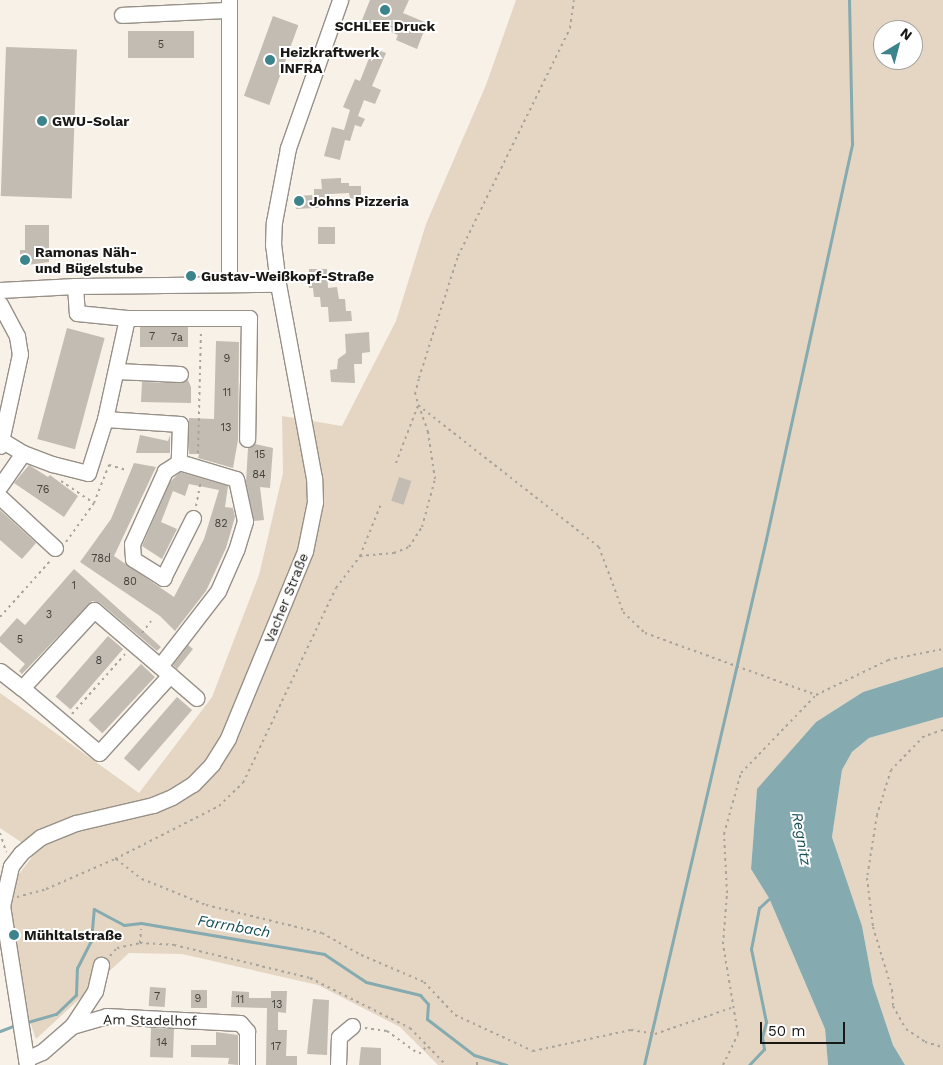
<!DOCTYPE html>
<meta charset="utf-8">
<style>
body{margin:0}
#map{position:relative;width:943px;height:1065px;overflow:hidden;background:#f8f1e7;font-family:"Work Sans",sans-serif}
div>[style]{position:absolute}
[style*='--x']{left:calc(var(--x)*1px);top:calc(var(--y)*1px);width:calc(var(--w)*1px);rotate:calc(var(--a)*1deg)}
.green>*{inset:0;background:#e4d6c2}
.water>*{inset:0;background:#85abb0}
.stream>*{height:3px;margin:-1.5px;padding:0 1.5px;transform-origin:1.5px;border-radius:1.5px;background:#85abb0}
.building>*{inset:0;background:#c2bcb2;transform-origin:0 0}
.path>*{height:2px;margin-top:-1px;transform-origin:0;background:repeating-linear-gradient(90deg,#a8a39b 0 2.5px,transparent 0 6.5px)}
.roads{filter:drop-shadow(1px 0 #979087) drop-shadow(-1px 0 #979087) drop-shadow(0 1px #979087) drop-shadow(0 -1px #979087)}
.minor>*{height:15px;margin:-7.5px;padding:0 7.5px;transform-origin:7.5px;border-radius:7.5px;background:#fff}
.dots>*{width:14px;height:14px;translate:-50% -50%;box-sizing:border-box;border:2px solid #fff;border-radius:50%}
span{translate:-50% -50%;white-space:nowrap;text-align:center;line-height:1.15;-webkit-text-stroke:4px #fff;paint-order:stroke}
.number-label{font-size:11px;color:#44413c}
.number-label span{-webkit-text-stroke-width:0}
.poi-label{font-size:14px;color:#1a1814;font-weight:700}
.left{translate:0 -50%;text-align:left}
.street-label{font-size:14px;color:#1a1814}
.water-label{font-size:15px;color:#185056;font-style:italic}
.north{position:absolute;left:873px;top:20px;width:50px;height:50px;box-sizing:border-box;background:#fff;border:1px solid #a3a3a1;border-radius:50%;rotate:37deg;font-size:14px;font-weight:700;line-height:20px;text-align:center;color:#1a1814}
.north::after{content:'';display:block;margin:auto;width:18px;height:22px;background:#3c848b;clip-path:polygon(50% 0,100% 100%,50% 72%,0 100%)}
.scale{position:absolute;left:760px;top:1022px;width:85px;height:22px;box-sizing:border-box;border:2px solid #1a1814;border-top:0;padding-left:6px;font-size:15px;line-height:18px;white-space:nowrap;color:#1a1814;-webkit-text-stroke:4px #fff;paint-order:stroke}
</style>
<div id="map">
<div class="green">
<i style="clip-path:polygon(evenodd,516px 0,943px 0,943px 667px,863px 692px,816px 722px,757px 790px,751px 869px,769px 898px,825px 1029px,828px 1065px,438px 1065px,400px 1027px,318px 985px,182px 954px,129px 953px,36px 1039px,29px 1019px,11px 910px,15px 879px,36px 852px,0 828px,0 693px,139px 793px,212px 697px,259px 575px,283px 473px,282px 416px,342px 426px,396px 321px,426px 224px,486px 85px,516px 0,883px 30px,913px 30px,913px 60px,883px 60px,883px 30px)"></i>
<i style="clip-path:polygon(943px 717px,943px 1065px,905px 1065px,893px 1045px,873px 985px,862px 926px,832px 837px,842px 770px,852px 752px,869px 738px)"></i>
</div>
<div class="water">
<i style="clip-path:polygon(943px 667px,943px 717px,869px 738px,852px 752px,842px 770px,832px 837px,862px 926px,873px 985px,893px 1045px,905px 1065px,828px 1065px,825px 1029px,769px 898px,751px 869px,757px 789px,816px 722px,863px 692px)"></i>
</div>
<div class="stream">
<i style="--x:24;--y:1023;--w:33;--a:-16"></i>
<i style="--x:56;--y:1014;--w:28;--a:-44"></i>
<i style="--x:76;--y:995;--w:27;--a:-88"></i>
<i style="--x:77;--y:968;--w:30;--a:-63"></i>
<i style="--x:91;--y:941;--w:32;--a:-85"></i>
<i style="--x:94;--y:909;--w:34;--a:28"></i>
<i style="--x:124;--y:925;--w:17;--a:-7"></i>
<i style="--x:141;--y:923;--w:186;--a:9.6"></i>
<i style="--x:324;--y:954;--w:50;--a:33.7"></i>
<i style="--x:366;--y:982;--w:56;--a:13.5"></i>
<i style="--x:420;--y:995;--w:12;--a:48"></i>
<i style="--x:428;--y:1004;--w:15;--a:94"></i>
<i style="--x:427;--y:1019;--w:59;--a:37.5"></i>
<i style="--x:474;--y:1055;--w:34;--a:17"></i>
<i style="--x:0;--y:1031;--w:17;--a:-21"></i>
<i style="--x:644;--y:1065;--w:540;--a:-76.94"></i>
<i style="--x:766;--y:539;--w:405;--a:-77.7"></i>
<i style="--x:852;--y:143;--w:143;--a:-91.2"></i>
<i style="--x:749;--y:1065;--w:22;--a:-47"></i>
<i style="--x:764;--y:1049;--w:12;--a:-99"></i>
<i style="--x:762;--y:1037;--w:16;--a:-75"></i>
<i style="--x:766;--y:1022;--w:75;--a:-101.6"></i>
<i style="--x:751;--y:949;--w:42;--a:-79"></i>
<i style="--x:759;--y:908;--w:18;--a:-43"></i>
</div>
<div class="building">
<i style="clip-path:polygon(370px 0,409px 0,403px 13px,427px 23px,417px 49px,396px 40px,398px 35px,362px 20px)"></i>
<i style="left:273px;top:16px;width:27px;height:85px;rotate:20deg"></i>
<i style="left:128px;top:31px;width:66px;height:27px"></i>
<i style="left:6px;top:47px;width:71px;height:149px;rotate:2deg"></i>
<i style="clip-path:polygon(373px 48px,386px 53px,372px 86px,381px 90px,375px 104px,364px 100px,358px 116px,365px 119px,361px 127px,355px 125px,350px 141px,345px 140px,340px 160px,324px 156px,332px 127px,344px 130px,350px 110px,343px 107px,355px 79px,360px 81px)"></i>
<i style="clip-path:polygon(341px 178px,341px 183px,349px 183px,349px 186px,361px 186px,361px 198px,350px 199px,349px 193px,331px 194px,332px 207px,296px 209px,295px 196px,314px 195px,314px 189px,322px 189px,321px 179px)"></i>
<i style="clip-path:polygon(25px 225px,49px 225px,49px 262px,20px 266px,20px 250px,25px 250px)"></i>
<i style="left:318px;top:227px;width:17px;height:17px"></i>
<i style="clip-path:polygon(309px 269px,327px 269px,328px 288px,337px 287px,339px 299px,345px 299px,346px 311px,351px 311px,352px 321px,329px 322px,328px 307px,321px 307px,320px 297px,314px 297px,313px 288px,309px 288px)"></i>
<i style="left:140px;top:327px;width:48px;height:20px"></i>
<i style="left:67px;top:328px;width:39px;height:115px;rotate:15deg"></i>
<i style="clip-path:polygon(369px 332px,370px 352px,362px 353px,362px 364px,354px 364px,355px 383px,331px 382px,330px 370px,337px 369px,338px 359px,346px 353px,345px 334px)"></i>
<i style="clip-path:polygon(216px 341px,239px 342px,238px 440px,233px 468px,198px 458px,199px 454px,189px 454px,189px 418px,214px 419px)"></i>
<i style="clip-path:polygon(188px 380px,191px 387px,191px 403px,141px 402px,142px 382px,180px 383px)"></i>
<i style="clip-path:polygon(140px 435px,168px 441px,170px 435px,170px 453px,136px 453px)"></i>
<i style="clip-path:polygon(255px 444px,273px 448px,270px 488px,260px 487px,264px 520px,254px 521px,246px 482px,248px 448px)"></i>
<i style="clip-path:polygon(134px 463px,156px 467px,114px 556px,174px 597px,204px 539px,219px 490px,189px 484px,185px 496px,173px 491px,161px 522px,177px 529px,162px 559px,142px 546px,170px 482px,180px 472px,228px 486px,225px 507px,233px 508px,235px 517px,226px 548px,206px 591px,175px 631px,160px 616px,80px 562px,111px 519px)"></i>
<i style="clip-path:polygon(29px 465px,48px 477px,50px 475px,78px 496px,64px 517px,14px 483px)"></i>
<i style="left:399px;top:477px;width:13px;height:25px;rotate:18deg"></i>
<i style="clip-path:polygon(0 510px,36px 543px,22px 559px,0 540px)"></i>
<i style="clip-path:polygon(74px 569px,161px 647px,157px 651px,100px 603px,92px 601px,22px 674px,19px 671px,25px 664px,0 642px,0 637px,17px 618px,25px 625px)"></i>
<i style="left:108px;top:636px;width:20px;height:80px;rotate:41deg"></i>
<i style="clip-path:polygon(188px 645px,193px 649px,177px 669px,173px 665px)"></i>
<i style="left:141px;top:664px;width:19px;height:77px;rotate:43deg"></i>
<i style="left:177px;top:697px;width:20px;height:81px;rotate:41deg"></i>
<i style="left:150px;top:987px;width:16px;height:19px;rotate:4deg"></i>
<i style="left:191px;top:990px;width:16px;height:18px"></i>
<i style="clip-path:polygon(232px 991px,249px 992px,249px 998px,271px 998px,271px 991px,287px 991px,286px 1013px,278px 1012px,278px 1030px,287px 1030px,286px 1056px,297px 1056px,297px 1065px,266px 1065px,267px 1008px,231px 1007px)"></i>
<i style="clip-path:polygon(313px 999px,329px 1000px,327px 1055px,307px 1054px)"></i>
<i style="left:151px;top:1028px;width:23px;height:29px;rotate:2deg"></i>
<i style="clip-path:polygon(216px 1032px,238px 1035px,238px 1065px,228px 1064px,229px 1058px,191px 1057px,191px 1045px,216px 1045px)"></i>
<i style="clip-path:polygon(361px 1047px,381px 1048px,381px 1065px,359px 1065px)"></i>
</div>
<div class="path">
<i style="--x:198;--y:453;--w:122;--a:-88.6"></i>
<i style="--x:396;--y:463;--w:62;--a:-69.2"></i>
<i style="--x:418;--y:405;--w:230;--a:38.1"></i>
<i style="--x:599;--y:547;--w:69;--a:69.7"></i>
<i style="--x:623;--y:612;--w:30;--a:44"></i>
<i style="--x:645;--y:633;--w:182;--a:19.9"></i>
<i style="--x:61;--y:481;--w:40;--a:34"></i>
<i style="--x:94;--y:503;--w:48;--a:125.7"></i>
<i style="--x:94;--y:503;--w:41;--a:-68.5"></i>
<i style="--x:109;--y:465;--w:18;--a:16"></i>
<i style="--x:196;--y:506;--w:25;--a:-79"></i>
<i style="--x:360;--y:556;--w:56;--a:-68"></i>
<i style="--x:0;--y:617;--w:75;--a:-48.2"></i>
<i style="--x:142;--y:633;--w:15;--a:-53"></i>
<i style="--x:72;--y:714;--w:80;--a:-48.5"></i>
<i style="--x:943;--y:730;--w:20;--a:162"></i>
<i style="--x:924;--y:736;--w:47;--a:134.1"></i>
<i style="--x:891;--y:770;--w:47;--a:107.3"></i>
<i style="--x:877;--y:815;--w:64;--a:99"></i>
<i style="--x:867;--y:878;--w:49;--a:83"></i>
<i style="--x:873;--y:927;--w:66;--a:73.2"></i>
<i style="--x:892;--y:990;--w:16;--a:86"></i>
<i style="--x:893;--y:1006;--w:26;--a:61"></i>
<i style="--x:906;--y:1029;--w:23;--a:34"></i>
<i style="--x:925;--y:1042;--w:19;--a:16"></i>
<i style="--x:0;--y:833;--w:20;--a:72"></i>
<i style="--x:116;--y:859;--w:33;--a:38"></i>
<i style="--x:142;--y:879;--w:69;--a:22.1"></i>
<i style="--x:206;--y:905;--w:119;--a:13.6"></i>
<i style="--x:322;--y:933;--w:45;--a:29.4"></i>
<i style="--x:361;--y:955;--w:69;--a:23.2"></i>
<i style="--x:424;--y:982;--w:45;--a:46.8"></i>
<i style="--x:455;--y:1015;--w:86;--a:24.8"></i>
<i style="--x:533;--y:1051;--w:100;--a:-12.1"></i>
<i style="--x:631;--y:1030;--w:24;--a:9"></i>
<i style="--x:655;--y:1034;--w:83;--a:-18.9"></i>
<i style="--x:17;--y:897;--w:30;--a:-15"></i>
<i style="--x:46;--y:889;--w:75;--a:-23.5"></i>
<i style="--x:115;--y:859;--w:117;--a:-27"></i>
<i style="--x:219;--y:806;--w:33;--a:-44"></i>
<i style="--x:243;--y:783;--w:216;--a:-64.5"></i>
<i style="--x:336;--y:588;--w:40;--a:-53"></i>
<i style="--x:360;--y:556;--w:34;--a:-5"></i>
<i style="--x:394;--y:553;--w:16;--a:-22"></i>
<i style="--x:409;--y:547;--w:24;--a:-57"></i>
<i style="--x:422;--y:527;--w:50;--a:-74.8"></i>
<i style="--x:435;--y:479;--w:48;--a:-98.5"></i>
<i style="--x:428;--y:432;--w:40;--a:-108.9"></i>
<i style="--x:415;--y:394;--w:16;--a:-76"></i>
<i style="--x:419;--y:378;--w:128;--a:-72.3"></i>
<i style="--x:458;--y:256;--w:254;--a:-63.8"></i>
<i style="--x:570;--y:28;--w:28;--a:-82"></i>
<i style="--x:140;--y:943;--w:14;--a:-86"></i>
<i style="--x:110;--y:956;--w:11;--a:-49"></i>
<i style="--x:117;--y:948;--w:24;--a:-12"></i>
<i style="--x:140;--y:943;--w:34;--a:3"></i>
<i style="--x:174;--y:945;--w:140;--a:13.6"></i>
<i style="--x:310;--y:978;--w:112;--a:26.6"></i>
<i style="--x:410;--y:1028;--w:52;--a:45.8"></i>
<i style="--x:365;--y:1028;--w:22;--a:8"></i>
<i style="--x:387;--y:1031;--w:39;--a:36"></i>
<i style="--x:419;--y:1054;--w:10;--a:-45"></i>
<i style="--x:477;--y:1065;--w:3;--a:-90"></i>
<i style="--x:723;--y:1065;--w:34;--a:-64"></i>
<i style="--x:738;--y:1034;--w:91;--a:-99.5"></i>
<i style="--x:723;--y:944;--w:51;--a:-85.5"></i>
<i style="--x:727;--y:893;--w:59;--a:-92.9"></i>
<i style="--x:724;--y:834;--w:63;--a:-74.4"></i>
<i style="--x:741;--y:773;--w:108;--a:-46.1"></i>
<i style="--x:816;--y:695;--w:80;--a:-25.9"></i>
<i style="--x:888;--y:660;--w:56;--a:-11.3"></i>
</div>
<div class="roads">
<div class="minor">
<i style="--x:229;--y:0;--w:284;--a:90"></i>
<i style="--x:122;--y:15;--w:107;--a:-2.7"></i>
<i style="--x:75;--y:286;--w:27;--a:86"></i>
<i style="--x:77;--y:313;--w:50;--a:5.7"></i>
<i style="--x:127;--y:318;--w:122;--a:0"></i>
<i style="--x:249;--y:318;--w:121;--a:90.9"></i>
<i style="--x:0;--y:290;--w:75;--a:-3.1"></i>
<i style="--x:75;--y:286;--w:203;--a:-0.6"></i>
<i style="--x:0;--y:304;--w:36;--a:62"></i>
<i style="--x:17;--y:336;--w:18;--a:81"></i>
<i style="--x:20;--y:354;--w:94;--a:102.3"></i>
<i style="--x:117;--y:371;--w:63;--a:2.7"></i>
<i style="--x:105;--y:419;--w:103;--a:-77.7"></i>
<i style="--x:3;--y:441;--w:23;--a:31"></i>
<i style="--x:23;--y:453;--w:31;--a:21"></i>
<i style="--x:52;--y:464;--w:37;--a:14"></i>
<i style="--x:88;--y:473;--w:57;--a:-72.5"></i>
<i style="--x:105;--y:419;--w:75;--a:3.8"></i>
<i style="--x:180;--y:424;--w:38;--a:92"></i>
<i style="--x:179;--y:462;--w:59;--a:16.6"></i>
<i style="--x:236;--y:479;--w:43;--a:77.9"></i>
<i style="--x:245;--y:521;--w:30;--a:107"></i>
<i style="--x:236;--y:550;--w:45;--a:113.7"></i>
<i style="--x:218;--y:591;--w:95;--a:127.7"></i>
<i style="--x:179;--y:462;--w:17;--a:147"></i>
<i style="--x:165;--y:471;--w:80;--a:114.3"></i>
<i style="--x:132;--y:544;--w:15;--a:86"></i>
<i style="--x:133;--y:559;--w:36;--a:32"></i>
<i style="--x:163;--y:578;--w:67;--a:-63.4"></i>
<i style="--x:0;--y:486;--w:40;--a:-55.1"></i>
<i style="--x:0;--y:497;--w:75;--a:42.8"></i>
<i style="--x:0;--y:671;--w:28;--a:38"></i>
<i style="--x:22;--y:688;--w:106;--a:-47.3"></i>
<i style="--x:94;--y:610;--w:100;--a:40.5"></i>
<i style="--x:170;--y:675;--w:105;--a:132.3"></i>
<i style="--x:99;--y:753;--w:101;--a:-139.8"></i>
<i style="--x:170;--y:675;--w:35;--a:41"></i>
<i style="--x:72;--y:1026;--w:42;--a:-56.7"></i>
<i style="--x:95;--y:991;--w:27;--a:-77"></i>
<i style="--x:26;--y:1059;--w:17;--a:-24"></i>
<i style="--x:42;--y:1052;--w:40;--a:-41"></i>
<i style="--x:72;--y:1026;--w:35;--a:-16"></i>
<i style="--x:106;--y:1016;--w:134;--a:3"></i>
<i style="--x:240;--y:1023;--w:11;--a:49"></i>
<i style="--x:247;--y:1031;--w:34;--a:90"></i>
<i style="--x:27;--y:1065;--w:161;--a:-98.9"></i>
<i style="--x:2;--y:906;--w:41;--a:-77.3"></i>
<i style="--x:11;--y:866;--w:16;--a:-52"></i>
<i style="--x:21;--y:853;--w:26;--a:-39"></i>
<i style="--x:41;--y:837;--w:38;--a:-22"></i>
<i style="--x:76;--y:823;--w:79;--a:-13.2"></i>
<i style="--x:153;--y:805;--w:21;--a:-23"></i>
<i style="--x:172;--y:797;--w:25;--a:-32"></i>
<i style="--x:193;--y:784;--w:28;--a:-46"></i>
<i style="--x:212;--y:764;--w:31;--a:-58"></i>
<i style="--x:228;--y:738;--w:202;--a:-67.6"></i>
<i style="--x:305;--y:551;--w:50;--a:-78.5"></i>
<i style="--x:315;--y:502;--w:24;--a:-92"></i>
<i style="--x:314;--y:478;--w:197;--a:-100.5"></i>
<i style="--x:278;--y:284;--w:39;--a:-97"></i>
<i style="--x:273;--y:245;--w:23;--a:-88"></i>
<i style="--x:274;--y:222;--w:75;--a:-79.3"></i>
<i style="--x:288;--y:148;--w:157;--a:-70.6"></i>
<i style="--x:338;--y:1065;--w:28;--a:-88"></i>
<i style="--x:339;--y:1037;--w:17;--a:-40"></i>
</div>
</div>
<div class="dots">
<i style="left:385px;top:10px;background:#3c848b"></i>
<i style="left:270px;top:60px;background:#3c848b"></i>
<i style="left:42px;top:121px;background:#3c848b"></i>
<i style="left:299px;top:201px;background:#3c848b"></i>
<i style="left:25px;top:260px;background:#3c848b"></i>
<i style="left:191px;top:276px;background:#3c848b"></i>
<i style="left:14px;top:935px;background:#3c848b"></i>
</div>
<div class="number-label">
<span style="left:161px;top:45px">5</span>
<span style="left:152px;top:337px">7</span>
<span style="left:177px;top:338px">7a</span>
<span style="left:227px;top:359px">9</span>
<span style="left:227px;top:393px">11</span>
<span style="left:226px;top:428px">13</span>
<span style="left:260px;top:455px">15</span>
<span style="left:259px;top:475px">84</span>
<span style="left:43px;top:490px">76</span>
<span style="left:221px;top:524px">82</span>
<span style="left:101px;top:559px">78d</span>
<span style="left:130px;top:582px">80</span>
<span style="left:74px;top:586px">1</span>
<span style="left:49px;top:615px">3</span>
<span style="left:20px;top:640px">5</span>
<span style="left:99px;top:661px">8</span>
<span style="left:157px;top:997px">7</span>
<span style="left:198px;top:999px">9</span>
<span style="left:240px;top:1000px">11</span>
<span style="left:277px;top:1005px">13</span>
<span style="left:162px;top:1043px">14</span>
<span style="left:276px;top:1047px">17</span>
</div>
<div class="poi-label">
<span style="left:385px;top:26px">SCHLEE Druck</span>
<span class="left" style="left:280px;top:60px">Heizkraftwerk<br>INFRA</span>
<span class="left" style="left:52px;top:121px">GWU-Solar</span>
<span class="left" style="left:309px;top:201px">Johns Pizzeria</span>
<span class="left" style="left:35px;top:260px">Ramonas Näh-<br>und Bügelstube</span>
<span class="left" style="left:201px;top:276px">Gustav-Weißkopf-Straße</span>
<span class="left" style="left:24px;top:935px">Mühltalstraße</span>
</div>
<div class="street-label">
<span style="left:286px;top:598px;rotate:-68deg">Vacher Straße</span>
<span style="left:150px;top:1020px;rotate:1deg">Am Stadelhof</span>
</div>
<div class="water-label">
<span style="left:801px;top:839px;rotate:80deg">Regnitz</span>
<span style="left:234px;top:927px;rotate:10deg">Farrnbach</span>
</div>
<div class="north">N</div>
<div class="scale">50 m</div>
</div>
